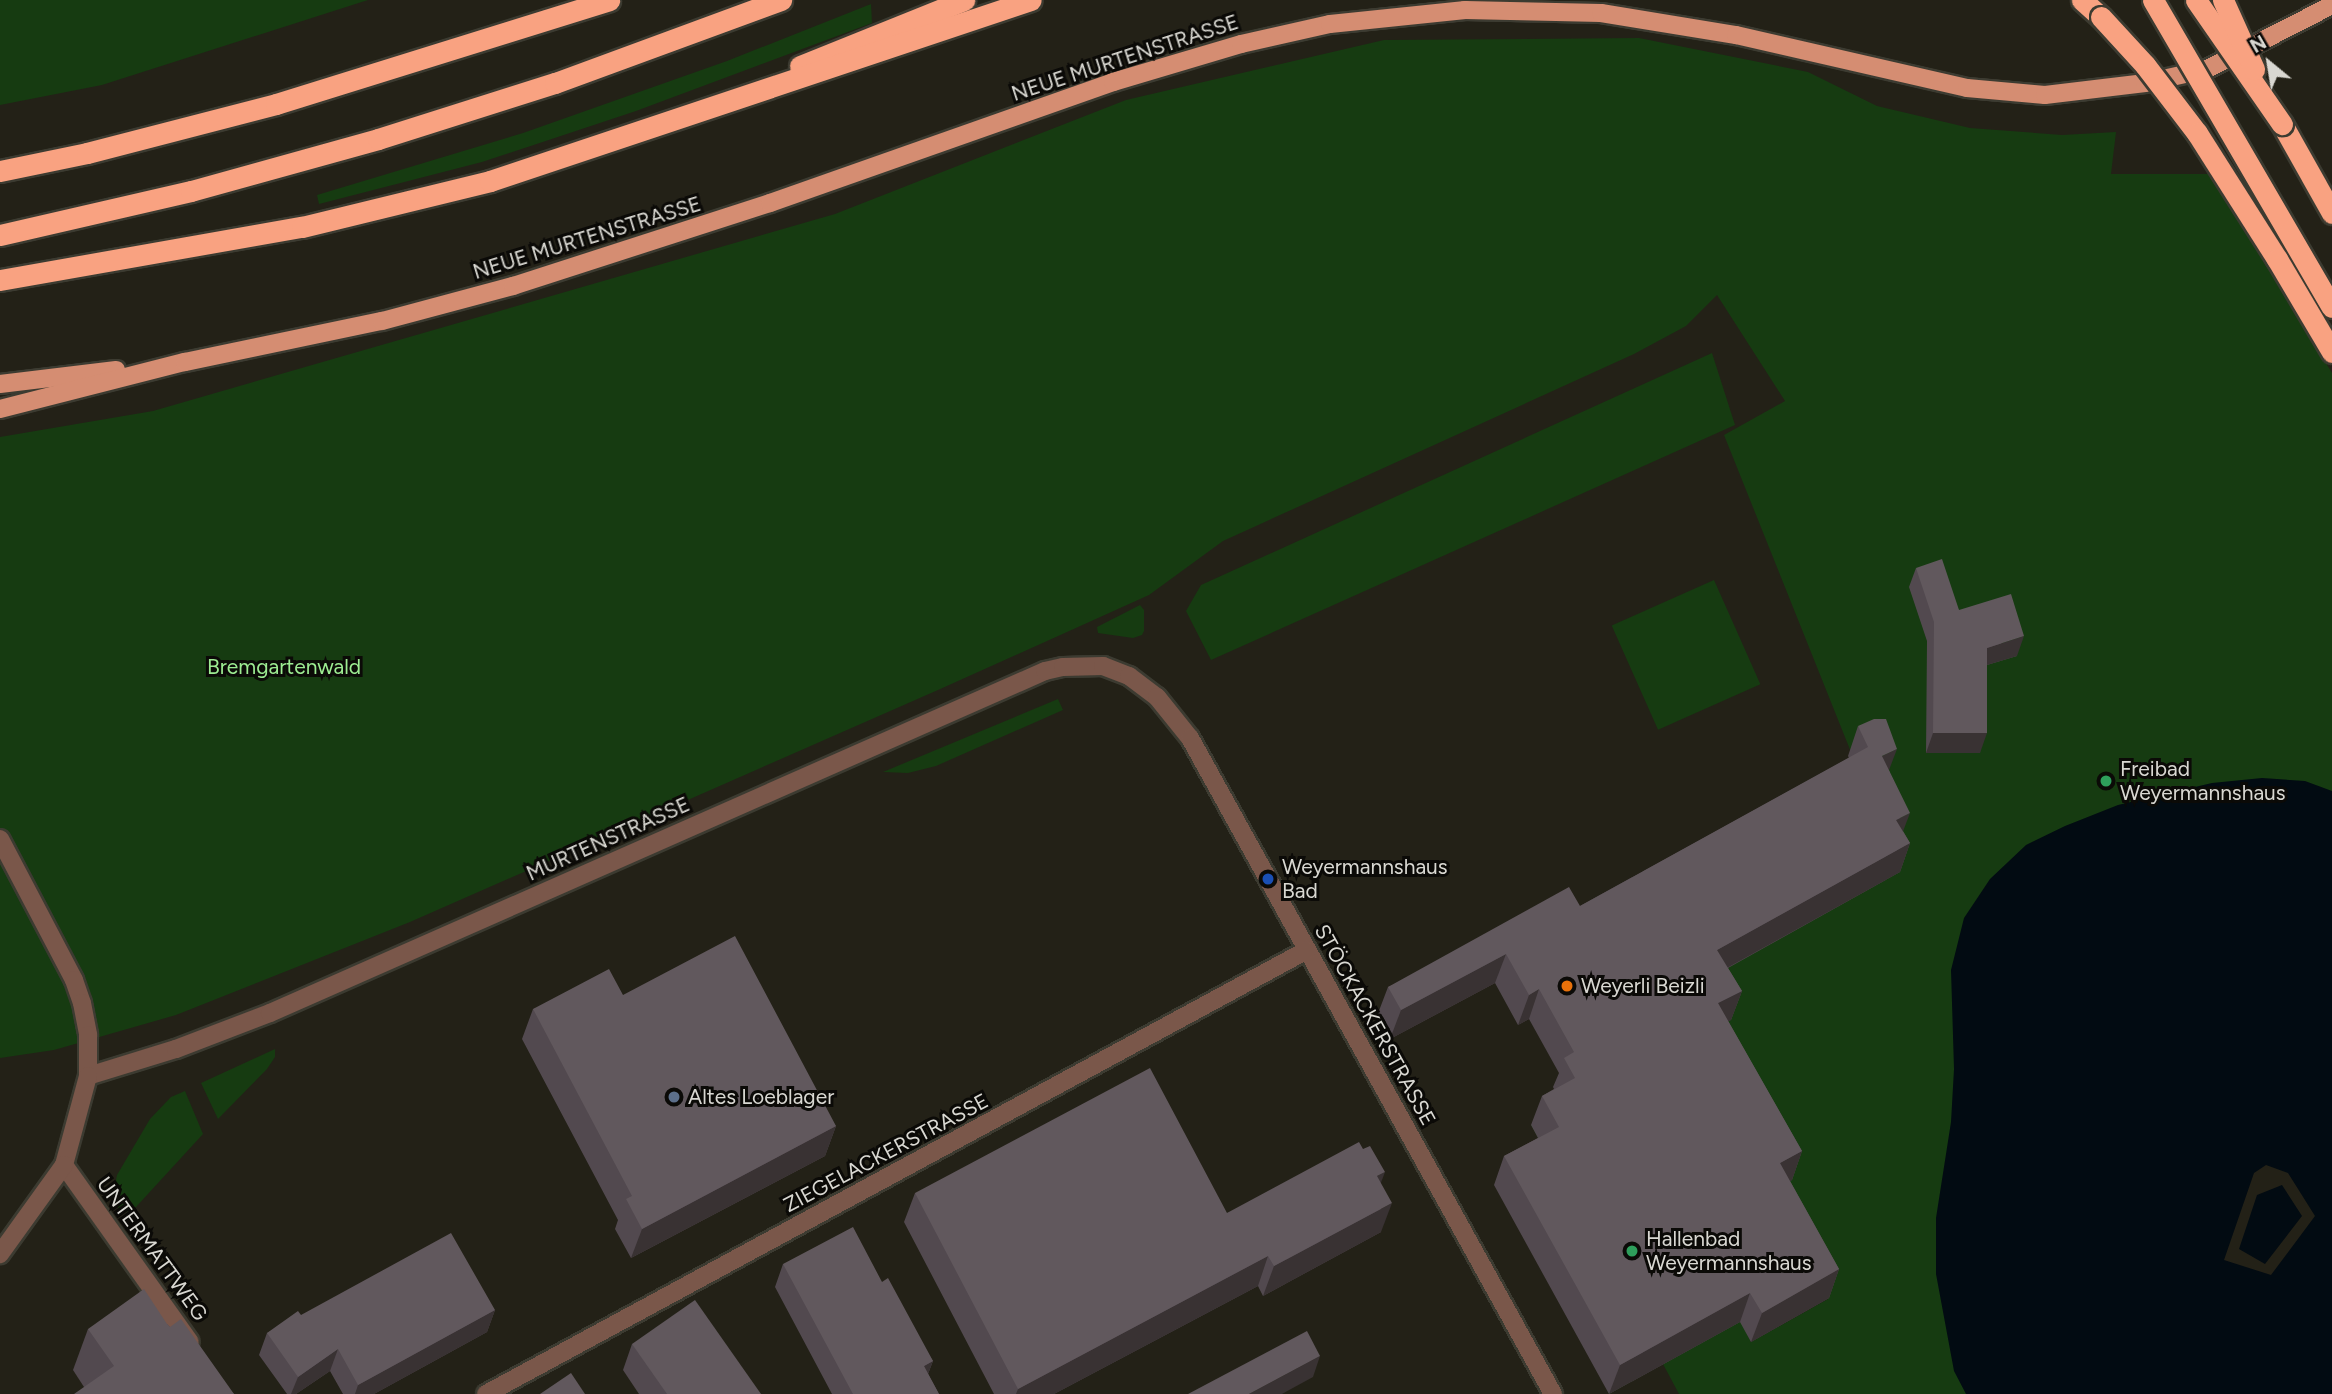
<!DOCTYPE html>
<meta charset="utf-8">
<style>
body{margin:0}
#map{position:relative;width:2332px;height:1394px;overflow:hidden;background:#232117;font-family:Figtree,sans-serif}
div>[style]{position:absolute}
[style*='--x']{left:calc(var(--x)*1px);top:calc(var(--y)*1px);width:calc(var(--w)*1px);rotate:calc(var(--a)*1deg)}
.green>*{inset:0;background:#163b11;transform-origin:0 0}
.water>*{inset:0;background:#020b12}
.pier>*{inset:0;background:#232117}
.roads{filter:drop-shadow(2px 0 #3c3b31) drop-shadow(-2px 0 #3c3b31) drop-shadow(0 2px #3c3b31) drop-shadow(0 -2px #3c3b31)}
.minor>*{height:18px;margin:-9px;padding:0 9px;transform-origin:9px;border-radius:9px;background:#7a574a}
.tertiary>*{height:18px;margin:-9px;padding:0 9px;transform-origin:9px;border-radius:9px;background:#7a574a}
.primary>*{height:18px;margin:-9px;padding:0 9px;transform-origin:9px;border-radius:9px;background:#d58d72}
.motorway>*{height:21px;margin:-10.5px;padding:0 10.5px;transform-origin:10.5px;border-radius:10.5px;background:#f9a281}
.bridges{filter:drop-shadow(2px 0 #3c3b31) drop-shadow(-2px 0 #3c3b31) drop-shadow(0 2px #3c3b31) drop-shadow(0 -2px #3c3b31)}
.motorway-bridge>*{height:21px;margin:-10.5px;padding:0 10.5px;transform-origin:10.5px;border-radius:10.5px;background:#f9a281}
.wall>*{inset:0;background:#52494f}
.shaded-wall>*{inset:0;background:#393233}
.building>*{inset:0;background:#61585d}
.dots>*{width:19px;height:19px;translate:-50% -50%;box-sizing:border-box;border:4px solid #0b0a07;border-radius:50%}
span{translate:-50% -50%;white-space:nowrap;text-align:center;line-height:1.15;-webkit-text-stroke:6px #0b0a07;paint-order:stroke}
.street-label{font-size:21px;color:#d9d8d2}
.park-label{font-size:21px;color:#9dec92}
.poi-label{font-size:21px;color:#d9d8d2}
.left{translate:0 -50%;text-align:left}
.north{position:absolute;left:2234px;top:28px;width:70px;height:70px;-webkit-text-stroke:5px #0b0a07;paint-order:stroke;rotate:330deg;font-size:19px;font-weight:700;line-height:28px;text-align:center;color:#d9d8d2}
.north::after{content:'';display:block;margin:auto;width:24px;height:32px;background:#d9d8d2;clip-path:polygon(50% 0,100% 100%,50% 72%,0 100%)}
</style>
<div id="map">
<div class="green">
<i style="clip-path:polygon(0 0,368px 0,102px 85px,0 105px)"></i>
<i style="clip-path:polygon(871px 4px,872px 23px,636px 111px,482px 162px,319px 204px,317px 195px,523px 133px,727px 61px)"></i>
<i style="clip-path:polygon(1639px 38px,1808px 72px,1877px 106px,1970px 128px,2062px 135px,2116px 132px,2111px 174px,2212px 174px,2332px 373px,2332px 1394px,1679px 1394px,1663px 1364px,1609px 1394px,1548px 1156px,1531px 1125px,1622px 1075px,1751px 1342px,1828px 1299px,1785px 1184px,1791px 1180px,1707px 979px,1899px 872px,1724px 435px,1785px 401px,1717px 295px,1686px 326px,1634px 354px,1223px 541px,1149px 595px,938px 690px,410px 922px,176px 1015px,54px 1050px,0 1058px,0 437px,153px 411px,835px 214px,1126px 100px,1384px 40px)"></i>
<i style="clip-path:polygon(1712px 353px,1735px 425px,1211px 660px,1186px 611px,1201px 585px)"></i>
<i style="left:1714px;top:580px;width:114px;height:112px;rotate:66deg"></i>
<i style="clip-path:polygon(1140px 605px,1144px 610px,1144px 631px,1142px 635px,1133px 638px,1098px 633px,1097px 627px)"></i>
<i style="clip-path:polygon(1058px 699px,1063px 710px,936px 766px,908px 773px,883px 772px)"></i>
<i style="clip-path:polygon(275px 1049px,275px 1057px,267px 1069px,218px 1119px,201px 1083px)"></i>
<i style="clip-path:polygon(185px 1091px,203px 1134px,136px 1207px,120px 1215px,114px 1190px,117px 1175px,150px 1119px,171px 1097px)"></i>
</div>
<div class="water">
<i style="clip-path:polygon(2262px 778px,2305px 781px,2332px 791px,2332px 1394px,1966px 1394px,1954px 1371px,1936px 1274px,1936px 1218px,1951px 1122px,1954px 1069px,1951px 970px,1964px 918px,1990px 879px,2026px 845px,2065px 826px,2118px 805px,2212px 783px)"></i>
</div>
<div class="pier">
<i style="clip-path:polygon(evenodd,2266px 1165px,2288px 1173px,2315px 1216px,2271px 1275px,2224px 1260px,2254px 1173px,2266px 1165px,2282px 1185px,2302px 1216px,2265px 1264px,2239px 1249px,2257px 1195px,2282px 1185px)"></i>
</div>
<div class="roads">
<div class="minor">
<i style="--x:88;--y:1076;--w:92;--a:-17.1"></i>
<i style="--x:176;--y:1049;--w:101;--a:-21"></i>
<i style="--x:270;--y:1013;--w:847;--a:-23.81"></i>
<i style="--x:1045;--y:671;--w:18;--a:-13"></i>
<i style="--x:1063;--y:667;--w:40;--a:-1.4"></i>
<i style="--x:1103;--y:666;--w:28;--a:21"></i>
<i style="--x:1129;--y:676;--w:35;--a:37"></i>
<i style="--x:1157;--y:697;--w:53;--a:51.2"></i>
<i style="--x:1190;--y:738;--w:750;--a:61.04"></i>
<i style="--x:64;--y:1165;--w:217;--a:54.6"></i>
<i style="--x:486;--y:1394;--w:933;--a:-28.4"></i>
</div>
<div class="tertiary">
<i style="--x:0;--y:839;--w:159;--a:62.3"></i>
<i style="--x:74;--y:980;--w:24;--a:71"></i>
<i style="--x:82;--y:1003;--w:33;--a:79"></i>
<i style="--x:88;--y:1035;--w:41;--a:90"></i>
<i style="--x:88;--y:1076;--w:92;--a:105.1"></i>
<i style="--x:64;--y:1165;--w:110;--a:125.7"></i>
</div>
<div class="primary">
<i style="--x:0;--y:384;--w:117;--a:-6.9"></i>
<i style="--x:0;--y:409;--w:191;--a:-14.3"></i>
<i style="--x:185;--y:362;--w:201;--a:-11.8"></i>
<i style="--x:382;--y:321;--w:136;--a:-15"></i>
<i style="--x:513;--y:286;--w:270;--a:-17.9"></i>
<i style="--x:770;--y:203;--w:364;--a:-19.4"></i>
<i style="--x:1113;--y:82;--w:134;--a:-16.5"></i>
<i style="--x:1241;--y:44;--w:91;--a:-12.7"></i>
<i style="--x:1330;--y:24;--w:136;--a:-5.9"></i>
<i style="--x:1465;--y:10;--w:136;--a:1.3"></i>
<i style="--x:1601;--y:13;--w:137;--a:9.3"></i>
<i style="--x:1736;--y:35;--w:237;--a:12.9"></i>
<i style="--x:1967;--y:88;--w:78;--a:5.1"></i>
<i style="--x:2045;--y:95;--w:101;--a:-6.8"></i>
<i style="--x:2145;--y:83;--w:64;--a:-12.7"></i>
<i style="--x:2207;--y:69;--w:140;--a:-27.1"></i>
</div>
<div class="motorway">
<i style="--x:2082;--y:0;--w:25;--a:42"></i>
<i style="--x:800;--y:66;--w:177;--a:-21.9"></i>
<i style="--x:2282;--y:124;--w:102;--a:60.7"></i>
<i style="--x:0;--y:171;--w:89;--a:-11.7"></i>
<i style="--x:87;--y:153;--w:195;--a:-14.5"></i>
<i style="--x:276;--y:104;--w:349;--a:-17.3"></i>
<i style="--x:0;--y:235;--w:196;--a:-13"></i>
<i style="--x:191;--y:191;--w:194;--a:-15.5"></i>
<i style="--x:378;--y:139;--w:186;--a:-17.6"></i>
<i style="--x:555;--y:83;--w:241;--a:-20.2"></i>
<i style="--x:0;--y:280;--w:307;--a:-10"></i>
<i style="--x:302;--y:227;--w:194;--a:-13.7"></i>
<i style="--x:490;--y:181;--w:570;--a:-18.5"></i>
</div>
</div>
<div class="bridges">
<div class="motorway-bridge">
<i style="--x:2153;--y:0;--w:355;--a:59.8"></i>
<i style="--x:2196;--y:0;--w:151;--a:55.3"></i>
<i style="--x:2223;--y:0;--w:76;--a:65.8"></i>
<i style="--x:2101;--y:17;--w:65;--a:47.5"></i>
<i style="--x:2145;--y:65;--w:86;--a:52.6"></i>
<i style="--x:2197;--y:133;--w:149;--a:57.6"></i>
<i style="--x:2277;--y:259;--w:108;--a:59.4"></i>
</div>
</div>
<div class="wall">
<i style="clip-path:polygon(1916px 568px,1959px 610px,2017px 656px,1987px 665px,1980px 753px,1926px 753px,1927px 641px,1909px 587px)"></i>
<i style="clip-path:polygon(1858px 726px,1889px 770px,1903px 831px,1910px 843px,1900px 872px,1728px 968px,1742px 991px,1731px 1020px,1728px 1021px,1802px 1151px,1792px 1180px,1790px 1181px,1839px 1269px,1829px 1298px,1751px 1342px,1740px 1322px,1609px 1394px,1494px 1185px,1504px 1156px,1538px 1138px,1531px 1125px,1542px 1096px,1554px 1089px,1553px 1087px,1559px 1073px,1529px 1019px,1518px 1025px,1495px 983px,1390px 1039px,1377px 1016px,1388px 987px,1580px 906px,1849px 758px,1848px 756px)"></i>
<i style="clip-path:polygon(623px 995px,836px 1126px,825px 1156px,631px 1258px,615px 1229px,618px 1220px,522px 1039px,533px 1009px)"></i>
<i style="clip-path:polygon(1381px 1183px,1381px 1232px,1263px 1296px,1258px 1286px,1054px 1394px,994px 1394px,904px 1222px,915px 1193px,1227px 1213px)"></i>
<i style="clip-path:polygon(783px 1264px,882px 1282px,933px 1361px,928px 1374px,939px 1394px,832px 1394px,775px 1287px)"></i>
<i style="clip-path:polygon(495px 1310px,487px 1332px,374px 1394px,343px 1394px,330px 1371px,296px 1394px,287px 1394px,259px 1355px,267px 1333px,301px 1315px)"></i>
<i style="clip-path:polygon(167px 1324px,234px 1394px,84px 1387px,73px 1370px,88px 1329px)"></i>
<i style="clip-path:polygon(632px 1344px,761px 1394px,639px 1394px,623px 1370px)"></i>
</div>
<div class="shaded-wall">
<i style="clip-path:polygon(2024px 636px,2017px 656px,1980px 667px,1987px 648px)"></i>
<i style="clip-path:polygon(1933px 733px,1987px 733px,1980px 753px,1926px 753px)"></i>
<i style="clip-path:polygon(1897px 749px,1886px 778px,1882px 756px)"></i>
<i style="clip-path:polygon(1910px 813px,1899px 842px,1896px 820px)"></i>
<i style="clip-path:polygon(1910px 843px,1900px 872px,1707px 979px,1717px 950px)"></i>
<i style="clip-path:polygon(1506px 954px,1495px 983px,1390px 1039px,1401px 1010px)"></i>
<i style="clip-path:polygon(1539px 989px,1529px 1019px,1518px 1025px,1529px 995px)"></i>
<i style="clip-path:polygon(1742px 991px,1731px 1020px,1707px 1032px,1718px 1003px)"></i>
<i style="clip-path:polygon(836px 1126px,825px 1156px,631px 1258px,642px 1229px)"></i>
<i style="clip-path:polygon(1802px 1151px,1792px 1180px,1770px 1193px,1780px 1163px)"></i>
<i style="clip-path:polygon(1385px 1172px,1374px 1201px,1377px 1176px)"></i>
<i style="clip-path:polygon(1392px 1203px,1381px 1232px,1263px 1296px,1274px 1266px)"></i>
<i style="clip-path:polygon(1268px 1256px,1258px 1286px,1054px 1394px,1016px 1394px,1018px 1389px)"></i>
<i style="clip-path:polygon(1839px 1269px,1829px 1298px,1751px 1342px,1762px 1313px)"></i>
<i style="clip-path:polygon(1750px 1293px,1740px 1322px,1609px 1394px,1620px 1365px)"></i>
<i style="clip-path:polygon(495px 1310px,487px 1332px,374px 1394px,355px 1394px,358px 1385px)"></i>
<i style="clip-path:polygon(338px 1349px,330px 1371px,296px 1394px,291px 1394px,298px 1377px)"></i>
<i style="clip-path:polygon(1320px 1356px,1313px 1377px,1282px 1394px,1249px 1394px)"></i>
<i style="clip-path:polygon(933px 1361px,924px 1384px,924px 1366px)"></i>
</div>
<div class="building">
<i style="clip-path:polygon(1942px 559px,1959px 610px,2011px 594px,2024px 636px,1987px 648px,1987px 733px,1933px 733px,1934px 622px,1916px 568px)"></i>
<i style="clip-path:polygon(1874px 719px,1886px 719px,1897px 749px,1882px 756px,1910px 813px,1896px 820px,1910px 843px,1717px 950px,1742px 991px,1718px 1003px,1802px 1151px,1780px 1163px,1839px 1269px,1762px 1313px,1750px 1293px,1620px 1365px,1504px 1156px,1559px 1127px,1542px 1096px,1575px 1078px,1564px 1058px,1574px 1052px,1539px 989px,1529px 995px,1506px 954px,1401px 1010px,1388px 987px,1569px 887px,1580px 906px,1868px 747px,1858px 726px)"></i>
<i style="clip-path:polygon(735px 936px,836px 1126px,642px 1229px,626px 1199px,632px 1196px,533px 1009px,609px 969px,623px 995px)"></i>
<i style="clip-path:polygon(1150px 1068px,1227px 1213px,1359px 1142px,1363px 1149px,1370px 1146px,1385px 1172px,1377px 1176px,1392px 1203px,1274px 1266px,1268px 1256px,1018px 1389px,915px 1193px)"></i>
<i style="clip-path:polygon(853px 1227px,882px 1282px,888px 1278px,933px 1361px,924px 1366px,939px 1394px,853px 1394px,783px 1264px)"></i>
<i style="clip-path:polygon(451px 1233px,495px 1310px,358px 1385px,338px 1349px,298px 1377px,267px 1333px,298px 1311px,301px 1315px)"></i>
<i style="clip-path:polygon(144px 1289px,167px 1324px,170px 1327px,181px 1319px,234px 1394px,74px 1394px,114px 1366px,88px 1329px)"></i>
<i style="clip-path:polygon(695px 1300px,761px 1394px,667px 1394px,632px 1344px)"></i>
<i style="clip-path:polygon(1307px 1331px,1320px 1356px,1249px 1394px,1188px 1394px)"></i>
<i style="clip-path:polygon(571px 1373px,585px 1394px,540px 1394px)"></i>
</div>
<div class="dots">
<i style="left:2106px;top:781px;background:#2e9e5b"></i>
<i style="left:1268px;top:879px;background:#1a4fb4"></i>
<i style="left:1567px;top:986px;background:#e8710a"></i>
<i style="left:674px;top:1097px;background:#5c6f8a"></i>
<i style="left:1632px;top:1251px;background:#2e9e5b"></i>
</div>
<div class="street-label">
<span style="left:1125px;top:58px;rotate:-18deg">NEUE MURTENSTRASSE</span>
<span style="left:587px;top:238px;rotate:-17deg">NEUE MURTENSTRASSE</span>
<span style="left:608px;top:839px;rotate:-24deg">MURTENSTRASSE</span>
<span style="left:1375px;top:1025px;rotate:61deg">STÖCKACKERSTRASSE</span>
<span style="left:886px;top:1153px;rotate:-28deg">ZIEGELACKERSTRASSE</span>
<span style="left:152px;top:1249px;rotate:54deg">UNTERMATTWEG</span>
</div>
<div class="park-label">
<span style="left:284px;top:667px">Bremgartenwald</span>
</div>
<div class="poi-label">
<span class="left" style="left:2120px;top:781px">Freibad<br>Weyermannshaus</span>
<span class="left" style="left:1282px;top:879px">Weyermannshaus<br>Bad</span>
<span class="left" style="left:1581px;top:986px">Weyerli Beizli</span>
<span class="left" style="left:688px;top:1097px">Altes Loeblager</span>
<span class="left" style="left:1646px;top:1251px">Hallenbad<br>Weyermannshaus</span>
</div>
<div class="north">N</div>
</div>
